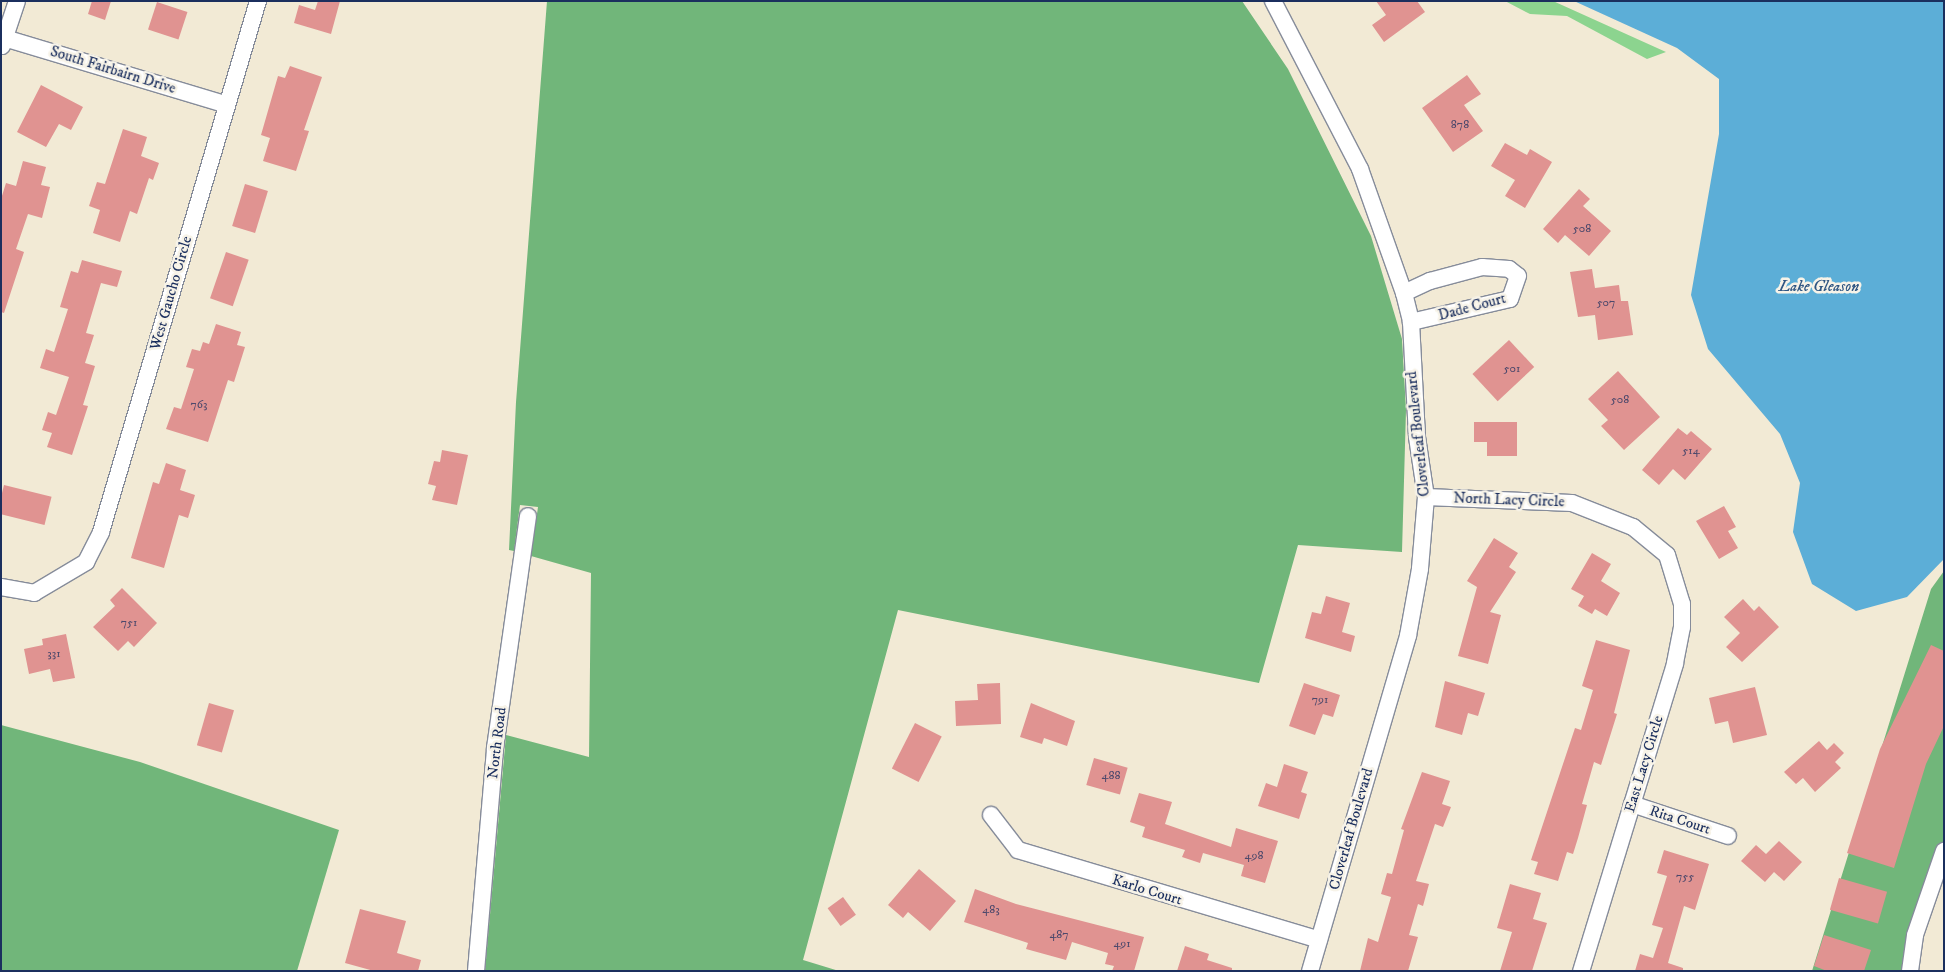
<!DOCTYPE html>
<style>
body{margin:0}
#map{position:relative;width:1945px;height:972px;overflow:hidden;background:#f2ead5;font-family:"IM FELL DW Pica",serif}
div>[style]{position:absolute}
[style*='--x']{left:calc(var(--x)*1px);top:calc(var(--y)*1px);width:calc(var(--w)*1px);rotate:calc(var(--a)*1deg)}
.green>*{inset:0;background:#8cd48f}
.forest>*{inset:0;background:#71b67a}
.water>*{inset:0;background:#5caed7}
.building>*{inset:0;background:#e09391;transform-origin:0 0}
.roads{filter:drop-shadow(1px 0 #868c9a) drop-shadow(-1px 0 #868c9a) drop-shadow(0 1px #868c9a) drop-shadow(0 -1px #868c9a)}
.minor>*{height:16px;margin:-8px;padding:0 8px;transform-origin:8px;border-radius:8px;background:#fff}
span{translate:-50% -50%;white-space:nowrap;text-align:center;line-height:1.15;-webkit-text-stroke:5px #f7f3e8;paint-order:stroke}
.number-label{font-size:12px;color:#4c486b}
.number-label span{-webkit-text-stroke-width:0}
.street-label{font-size:15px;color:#1b2f5e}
.water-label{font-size:16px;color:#2e5582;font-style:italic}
.frame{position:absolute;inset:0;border:2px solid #1b2f5e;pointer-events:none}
</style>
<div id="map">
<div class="green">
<i style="clip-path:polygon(1505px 1px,1553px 1px,1666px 52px,1647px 59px,1567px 16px,1530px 14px)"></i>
</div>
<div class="forest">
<i style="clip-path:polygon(547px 1px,1242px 1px,1288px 69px,1371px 236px,1402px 339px,1406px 410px,1402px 552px,1298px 545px,1259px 683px,898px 610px,803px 960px,839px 971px,485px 971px,506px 735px,589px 757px,591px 573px,531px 556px,538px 507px,520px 505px,514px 551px,509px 550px,516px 402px)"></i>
<i style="clip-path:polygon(1944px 571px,1944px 874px,1920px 946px,1916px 971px,1812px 971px,1931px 589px)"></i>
<i style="clip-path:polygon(1px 725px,140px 762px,339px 830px,297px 971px,1px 971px)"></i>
</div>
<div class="water">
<i style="clip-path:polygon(1574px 1px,1944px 1px,1944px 559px,1907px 597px,1856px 611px,1812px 584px,1793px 532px,1800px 483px,1780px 434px,1708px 349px,1691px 295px,1719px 134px,1719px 79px,1677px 48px)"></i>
</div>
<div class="building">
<i style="clip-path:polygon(92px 1px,111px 1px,105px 20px,88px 14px)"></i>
<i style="clip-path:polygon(318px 1px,340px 1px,331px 34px,294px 23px,299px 5px,315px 10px)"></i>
<i style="clip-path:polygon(1376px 1px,1417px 1px,1425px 12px,1384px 42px,1372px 25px,1386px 15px)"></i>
<i style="left:157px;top:2px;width:32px;height:29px;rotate:18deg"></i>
<i style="clip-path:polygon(290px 66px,322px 77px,304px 130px,309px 131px,296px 171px,263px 161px,270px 138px,261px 135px,278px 76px,285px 78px)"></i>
<i style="clip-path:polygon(1467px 75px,1481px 94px,1464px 105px,1483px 131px,1453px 152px,1422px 108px)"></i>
<i style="clip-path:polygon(41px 85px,83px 107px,71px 130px,59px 124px,46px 147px,17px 132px)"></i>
<i style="clip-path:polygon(123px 129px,147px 137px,141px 156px,159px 163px,153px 180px,149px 178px,137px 214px,130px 211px,120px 242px,93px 233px,100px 210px,89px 206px,97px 182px,105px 184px)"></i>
<i style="clip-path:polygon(1505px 143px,1527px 155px,1530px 149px,1552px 162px,1525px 208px,1505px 196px,1515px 180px,1491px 166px)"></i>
<i style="clip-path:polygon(23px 161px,46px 167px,41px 185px,50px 187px,42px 218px,28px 214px,16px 249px,24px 252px,4px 313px,1px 312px,1px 199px,6px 183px,16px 186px)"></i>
<i style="left:245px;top:184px;width:24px;height:44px;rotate:17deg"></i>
<i style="clip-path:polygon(1579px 189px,1590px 199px,1583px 206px,1611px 231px,1589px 256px,1565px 235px,1558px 243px,1543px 229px)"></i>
<i style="left:226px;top:252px;width:24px;height:49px;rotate:19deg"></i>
<i style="clip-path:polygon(82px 260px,122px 271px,117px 287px,101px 283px,86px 333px,94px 335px,85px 363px,95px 366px,83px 405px,88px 406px,72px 455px,47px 447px,52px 433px,42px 430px,48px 412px,56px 415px,69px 377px,40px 368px,46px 349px,54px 352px,68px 309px,60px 307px,71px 271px,78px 273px)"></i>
<i style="clip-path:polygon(1592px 269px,1595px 288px,1619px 285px,1621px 301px,1628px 301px,1633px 335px,1598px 340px,1595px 315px,1578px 317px,1570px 272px)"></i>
<i style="clip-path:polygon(216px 324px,241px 332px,237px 345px,245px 347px,234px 382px,228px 380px,208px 442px,166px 429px,174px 407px,181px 409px,194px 369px,186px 367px,192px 349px,200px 351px,203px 342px,209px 344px)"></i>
<i style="left:1509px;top:340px;width:37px;height:50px;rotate:47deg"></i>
<i style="clip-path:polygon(1618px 371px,1660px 417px,1624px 450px,1601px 426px,1608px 420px,1588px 399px)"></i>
<i style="clip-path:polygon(1474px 422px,1517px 422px,1517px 456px,1487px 456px,1487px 442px,1474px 442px)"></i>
<i style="clip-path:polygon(1678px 428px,1687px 435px,1691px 431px,1712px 449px,1685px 480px,1673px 469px,1659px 485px,1642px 470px)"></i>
<i style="clip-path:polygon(442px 450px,468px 455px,457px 505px,432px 500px,436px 486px,428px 484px,434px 461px,440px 462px)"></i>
<i style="clip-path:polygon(166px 463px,186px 470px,180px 490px,195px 495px,188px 518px,179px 515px,164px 568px,131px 558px,153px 482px,159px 484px)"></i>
<i style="left:4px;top:485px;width:49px;height:29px;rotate:14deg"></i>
<i style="clip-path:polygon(1724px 506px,1736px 527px,1728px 531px,1738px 548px,1719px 559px,1696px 521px)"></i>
<i style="clip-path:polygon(1494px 538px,1518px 553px,1509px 567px,1516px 572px,1490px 612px,1501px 615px,1488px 664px,1458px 656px,1477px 587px,1467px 581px)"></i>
<i style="clip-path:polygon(1592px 553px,1611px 564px,1601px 581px,1620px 593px,1607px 616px,1595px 609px,1592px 614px,1578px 606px,1584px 596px,1571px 589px)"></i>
<i style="clip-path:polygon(122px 588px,157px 623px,134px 647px,128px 641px,118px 651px,93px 627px,115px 606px,110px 600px)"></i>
<i style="clip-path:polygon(1326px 596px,1350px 603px,1342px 632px,1355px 636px,1351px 652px,1305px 638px,1312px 612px,1321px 614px)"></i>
<i style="clip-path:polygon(1743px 599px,1754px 611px,1759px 606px,1779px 627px,1742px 662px,1726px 647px,1740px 633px,1724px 617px)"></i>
<i style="clip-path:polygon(66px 634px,75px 678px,53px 682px,50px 669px,29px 674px,24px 649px,43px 645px,42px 639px)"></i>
<i style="clip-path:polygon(1596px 640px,1630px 650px,1614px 713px,1617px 714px,1601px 765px,1594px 762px,1582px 804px,1587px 805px,1578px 838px,1573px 854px,1567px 852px,1558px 881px,1534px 874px,1538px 862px,1531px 860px,1575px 728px,1581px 730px,1593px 690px,1582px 686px)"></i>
<i style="clip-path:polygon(1931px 645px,1944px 651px,1944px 726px,1926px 764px,1894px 868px,1847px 853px,1880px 749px)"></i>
<i style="clip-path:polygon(1445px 681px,1485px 693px,1478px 716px,1468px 713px,1462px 735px,1435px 727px)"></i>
<i style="clip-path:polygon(1000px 683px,1001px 724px,956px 726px,955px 701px,978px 700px,977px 684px)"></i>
<i style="clip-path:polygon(1304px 683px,1340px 695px,1333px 717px,1323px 714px,1315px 735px,1289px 726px)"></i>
<i style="clip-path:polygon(1755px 687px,1767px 735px,1733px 743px,1728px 721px,1715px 724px,1709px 698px)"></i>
<i style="left:209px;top:703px;width:26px;height:44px;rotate:16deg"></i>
<i style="clip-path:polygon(1031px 703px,1075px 721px,1067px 746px,1044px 738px,1042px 744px,1020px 737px)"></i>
<i style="left:915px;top:723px;width:30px;height:51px;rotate:27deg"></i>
<i style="clip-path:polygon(1819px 741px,1827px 750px,1834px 743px,1844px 753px,1835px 762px,1841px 768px,1815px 792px,1803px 778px,1796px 784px,1784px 772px)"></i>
<i style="left:1094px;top:758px;width:35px;height:28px;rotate:16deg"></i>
<i style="clip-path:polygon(1284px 764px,1308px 772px,1301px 792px,1307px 794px,1299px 819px,1258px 806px,1266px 783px,1277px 787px)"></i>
<i style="clip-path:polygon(1422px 772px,1450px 781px,1442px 804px,1451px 807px,1443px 827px,1435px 824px,1416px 881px,1429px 884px,1423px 906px,1418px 904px,1409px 935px,1418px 937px,1408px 971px,1360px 971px,1368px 938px,1378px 942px,1391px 897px,1381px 894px,1387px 873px,1392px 874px,1404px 830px,1401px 829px)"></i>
<i style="clip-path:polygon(1139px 793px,1172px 802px,1165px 824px,1231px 847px,1236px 828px,1278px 841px,1265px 883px,1241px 876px,1244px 865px,1203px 853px,1200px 863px,1182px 857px,1185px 850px,1142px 837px,1145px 827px,1130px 822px)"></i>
<i style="clip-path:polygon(1779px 841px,1802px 862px,1784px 881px,1774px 872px,1765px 882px,1741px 861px,1756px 845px,1766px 854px)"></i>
<i style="clip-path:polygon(1664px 850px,1709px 864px,1695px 910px,1684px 906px,1668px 963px,1683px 968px,1683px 971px,1635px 971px,1640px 954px,1653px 958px,1663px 928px,1652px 925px,1667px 876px,1657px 873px)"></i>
<i style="clip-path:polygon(919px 869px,956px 901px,930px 931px,908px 912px,903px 918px,888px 905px)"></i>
<i style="left:1839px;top:878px;width:50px;height:33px;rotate:16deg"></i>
<i style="clip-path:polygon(1510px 884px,1541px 893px,1533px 919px,1547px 923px,1532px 971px,1500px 971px,1512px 932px,1497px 928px)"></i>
<i style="clip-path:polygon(975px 889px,1016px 904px,1144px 937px,1134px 971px,1112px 971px,1114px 966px,1105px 964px,1108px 953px,1072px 942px,1066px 960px,1026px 949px,1028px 943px,964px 922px)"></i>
<i style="left:843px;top:897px;width:22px;height:19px;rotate:54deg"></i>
<i style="clip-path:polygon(360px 909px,406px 921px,397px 953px,421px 960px,418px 971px,374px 971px,345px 963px)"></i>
<i style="clip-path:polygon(1824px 935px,1871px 950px,1864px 971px,1827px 971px,1814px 966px)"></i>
<i style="clip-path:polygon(1185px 946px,1209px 954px,1207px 960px,1232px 968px,1232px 971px,1177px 971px)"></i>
</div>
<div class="roads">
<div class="minor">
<i style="--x:1273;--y:1;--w:189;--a:62.6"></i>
<i style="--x:1360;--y:169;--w:132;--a:70.5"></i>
<i style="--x:1404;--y:293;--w:30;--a:76"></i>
<i style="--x:1411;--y:322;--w:115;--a:87"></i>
<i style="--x:1417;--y:437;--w:61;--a:81.5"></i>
<i style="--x:1426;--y:497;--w:72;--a:94.8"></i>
<i style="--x:1420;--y:569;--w:68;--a:100.2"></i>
<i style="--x:1408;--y:636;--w:349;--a:106.3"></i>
<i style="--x:1;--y:37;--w:234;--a:16.7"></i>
<i style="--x:2;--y:46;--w:47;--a:-71.6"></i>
<i style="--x:1404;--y:293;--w:29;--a:-25"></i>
<i style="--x:1430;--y:281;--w:54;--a:-15.1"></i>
<i style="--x:1482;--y:267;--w:27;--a:4"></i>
<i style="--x:1509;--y:269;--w:11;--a:38"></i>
<i style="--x:1518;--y:276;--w:24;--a:109"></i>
<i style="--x:1510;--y:299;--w:102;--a:166.9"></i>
<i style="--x:1426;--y:497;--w:146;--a:2.4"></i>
<i style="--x:1572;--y:503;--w:66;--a:21.5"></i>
<i style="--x:1633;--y:527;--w:44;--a:39.5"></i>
<i style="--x:1667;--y:555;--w:51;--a:73"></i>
<i style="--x:1682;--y:604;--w:23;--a:90"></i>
<i style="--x:1682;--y:627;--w:38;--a:101"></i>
<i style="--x:1675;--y:664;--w:321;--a:107"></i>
<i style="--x:1;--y:587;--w:34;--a:10"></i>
<i style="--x:34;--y:593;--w:61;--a:-30.8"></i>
<i style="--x:86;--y:562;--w:34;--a:-63"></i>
<i style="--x:101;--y:532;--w:554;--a:-73.53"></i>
<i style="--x:1632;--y:804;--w:101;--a:18.4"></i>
<i style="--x:991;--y:815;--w:44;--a:52.4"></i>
<i style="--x:1018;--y:850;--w:314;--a:16.6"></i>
<i style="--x:476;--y:971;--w:224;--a:-85.1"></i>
<i style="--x:495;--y:748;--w:234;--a:-81.9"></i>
<i style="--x:1910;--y:971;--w:36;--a:-82"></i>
<i style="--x:1915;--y:935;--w:89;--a:-71"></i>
</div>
</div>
<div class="number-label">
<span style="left:1460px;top:125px">878</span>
<span style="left:1582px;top:229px">508</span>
<span style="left:1606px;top:303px">507</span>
<span style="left:1512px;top:369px">501</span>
<span style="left:1620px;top:400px">508</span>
<span style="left:199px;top:405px">763</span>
<span style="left:1691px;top:451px">514</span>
<span style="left:129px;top:623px">751</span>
<span style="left:54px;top:654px">331</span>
<span style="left:1320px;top:700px">791</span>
<span style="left:1111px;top:776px">488</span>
<span style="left:1254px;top:856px">498</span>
<span style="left:1685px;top:877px">755</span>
<span style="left:991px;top:910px">483</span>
<span style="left:1059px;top:935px">487</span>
<span style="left:1122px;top:944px">491</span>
</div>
<div class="street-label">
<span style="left:113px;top:70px;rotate:17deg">South Fairbairn Drive</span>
<span style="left:171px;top:293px;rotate:-74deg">West Gaucho Circle</span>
<span style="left:1472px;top:307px;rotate:-15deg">Dade Court</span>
<span style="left:1418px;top:434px;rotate:-96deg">Cloverleaf Boulevard</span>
<span style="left:1509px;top:500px;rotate:2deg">North Lacy Circle</span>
<span style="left:497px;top:743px;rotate:-83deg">North Road</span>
<span style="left:1644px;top:764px;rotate:-73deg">East Lacy Circle</span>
<span style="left:1680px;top:820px;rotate:18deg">Rita Court</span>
<span style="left:1351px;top:829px;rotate:-74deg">Cloverleaf Boulevard</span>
<span style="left:1147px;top:890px;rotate:17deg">Karlo Court</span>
</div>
<div class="water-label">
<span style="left:1819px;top:286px">Lake Gleason</span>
</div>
<div class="frame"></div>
</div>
